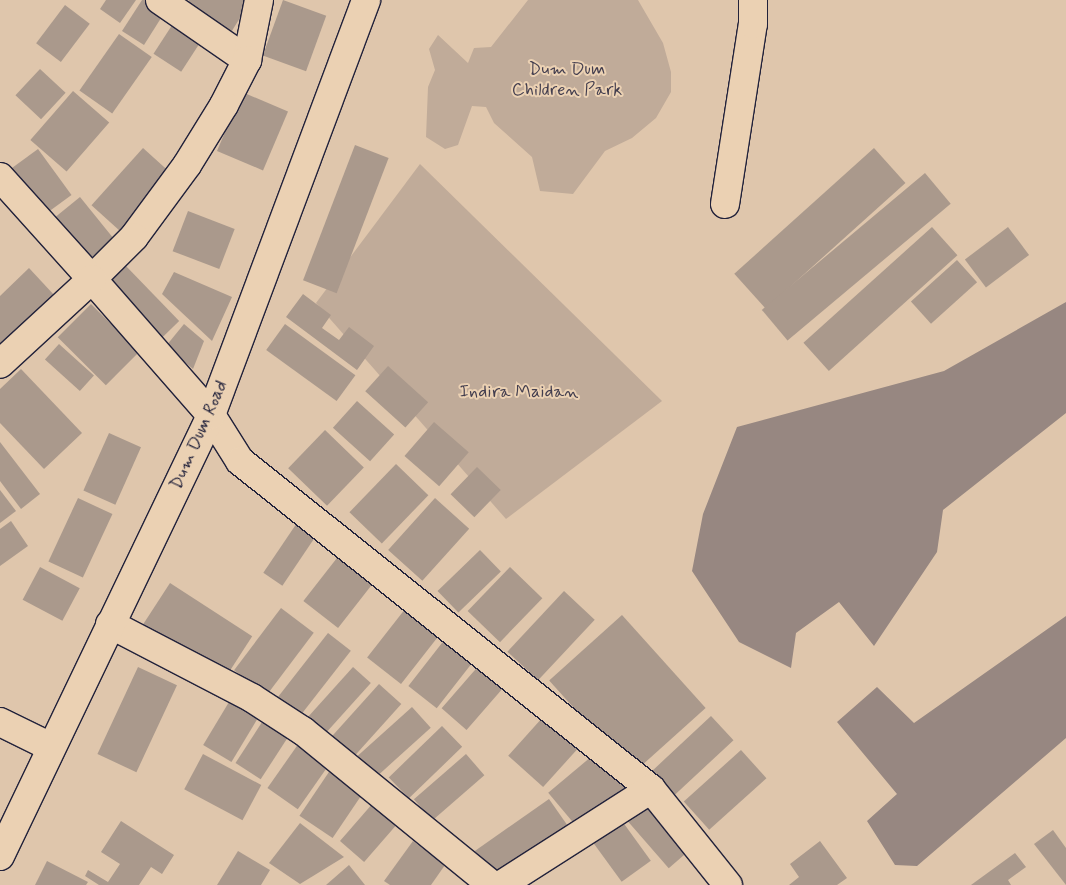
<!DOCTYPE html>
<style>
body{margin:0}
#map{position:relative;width:1066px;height:885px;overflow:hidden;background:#dfc6ac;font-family:Mynerve,sans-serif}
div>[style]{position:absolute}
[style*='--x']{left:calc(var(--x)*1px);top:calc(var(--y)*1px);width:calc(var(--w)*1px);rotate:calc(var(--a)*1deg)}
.green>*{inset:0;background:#c0ab99}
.water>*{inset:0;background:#978781}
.building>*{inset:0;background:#aa998c;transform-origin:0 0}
.roads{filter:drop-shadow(1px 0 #22223b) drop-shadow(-1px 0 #22223b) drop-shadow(0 1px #22223b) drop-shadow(0 -1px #22223b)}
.minor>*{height:28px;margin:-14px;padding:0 14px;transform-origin:14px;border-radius:14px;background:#ebd1b3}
.major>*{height:28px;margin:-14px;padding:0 14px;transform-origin:14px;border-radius:14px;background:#ebd1b3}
span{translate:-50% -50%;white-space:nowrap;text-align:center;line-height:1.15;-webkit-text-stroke:4px #ebd1b3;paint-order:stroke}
.park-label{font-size:18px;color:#423d4e}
.street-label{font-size:18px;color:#22223b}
</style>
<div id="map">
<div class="green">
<i style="clip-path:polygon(528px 0,638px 0,663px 43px,671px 72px,671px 92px,656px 118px,632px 138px,605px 151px,573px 194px,540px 191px,532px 157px,494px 123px,486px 107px,472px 106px,458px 145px,445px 149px,426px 137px,428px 87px,435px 70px,429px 49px,438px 35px,468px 63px,474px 48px,491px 47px)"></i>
<i style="clip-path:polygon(420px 164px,662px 401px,506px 519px,316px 303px)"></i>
</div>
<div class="water">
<i style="clip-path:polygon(1066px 302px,1066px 413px,943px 510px,937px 552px,874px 646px,839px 602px,796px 633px,791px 668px,739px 642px,692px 571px,703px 514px,737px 427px,944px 371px)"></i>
<i style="clip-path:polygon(1066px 616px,1066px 738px,917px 866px,895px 865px,867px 821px,897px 794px,837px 722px,877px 687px,914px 723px)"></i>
</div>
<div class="building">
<i style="clip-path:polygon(106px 0,136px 0,120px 23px,100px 9px)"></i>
<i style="clip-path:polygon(142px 0,155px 0,168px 7px,144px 45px,122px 31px)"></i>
<i style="clip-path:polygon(189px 0,251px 0,230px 34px,186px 6px)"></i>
<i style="left:283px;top:0;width:46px;height:59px;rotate:20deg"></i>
<i style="left:65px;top:5px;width:31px;height:48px;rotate:37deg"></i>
<i style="left:178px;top:16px;width:33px;height:45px;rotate:33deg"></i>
<i style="left:119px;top:34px;width:40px;height:69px;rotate:35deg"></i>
<i style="left:40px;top:69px;width:35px;height:36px;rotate:43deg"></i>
<i style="left:73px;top:91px;width:48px;height:65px;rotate:41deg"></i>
<i style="left:242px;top:92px;width:50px;height:64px;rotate:23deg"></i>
<i style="left:355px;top:145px;width:36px;height:145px;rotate:21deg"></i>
<i style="left:143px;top:148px;width:38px;height:77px;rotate:42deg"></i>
<i style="left:874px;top:148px;width:47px;height:188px;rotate:48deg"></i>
<i style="left:38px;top:149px;width:57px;height:36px;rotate:54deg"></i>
<i style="left:925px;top:173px;width:40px;height:213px;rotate:50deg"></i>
<i style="left:80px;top:197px;width:54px;height:36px;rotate:51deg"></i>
<i style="left:188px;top:211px;width:50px;height:43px;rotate:21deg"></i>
<i style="left:932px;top:227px;width:38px;height:173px;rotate:48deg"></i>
<i style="left:1008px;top:227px;width:35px;height:54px;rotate:53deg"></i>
<i style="left:957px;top:260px;width:30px;height:62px;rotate:48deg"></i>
<i style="left:125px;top:265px;width:78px;height:25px;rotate:46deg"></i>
<i style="clip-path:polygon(29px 268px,55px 296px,0 346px,0 296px)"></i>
<i style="clip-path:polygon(174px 272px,232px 297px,212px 341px,162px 294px)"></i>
<i style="clip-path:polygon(303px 294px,331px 315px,322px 328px,339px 340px,349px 327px,374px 346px,357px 370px,286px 317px)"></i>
<i style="left:91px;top:304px;width:68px;height:47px;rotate:45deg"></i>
<i style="clip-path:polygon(184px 324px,204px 341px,193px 369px,166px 346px)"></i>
<i style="left:285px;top:324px;width:87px;height:32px;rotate:36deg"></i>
<i style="left:59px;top:344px;width:47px;height:21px;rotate:42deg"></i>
<i style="left:388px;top:366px;width:54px;height:34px;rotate:42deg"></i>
<i style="clip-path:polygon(21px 369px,82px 433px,44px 469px,0 423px,0 389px)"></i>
<i style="left:357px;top:401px;width:50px;height:36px;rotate:42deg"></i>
<i style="left:434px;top:422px;width:46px;height:45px;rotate:41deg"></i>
<i style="left:325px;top:430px;width:54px;height:53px;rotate:44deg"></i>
<i style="left:109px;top:433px;width:35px;height:63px;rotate:24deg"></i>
<i style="clip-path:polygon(0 442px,40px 494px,21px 509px,0 481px)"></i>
<i style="left:396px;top:464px;width:45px;height:67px;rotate:44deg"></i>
<i style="left:477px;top:467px;width:33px;height:38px;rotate:44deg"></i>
<i style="clip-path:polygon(0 490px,16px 511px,0 523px)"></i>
<i style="left:78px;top:498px;width:38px;height:70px;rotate:25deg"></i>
<i style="left:435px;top:498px;width:46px;height:70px;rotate:42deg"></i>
<i style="left:303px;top:514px;width:23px;height:71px;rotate:34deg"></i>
<i style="clip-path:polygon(11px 521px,28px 546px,0 566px,0 529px)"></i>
<i style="left:344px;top:549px;width:44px;height:66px;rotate:38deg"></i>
<i style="left:480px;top:550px;width:30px;height:59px;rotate:46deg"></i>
<i style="left:40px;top:567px;width:45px;height:37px;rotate:28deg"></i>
<i style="left:510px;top:567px;width:45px;height:61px;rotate:44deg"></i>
<i style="left:170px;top:583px;width:98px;height:54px;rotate:33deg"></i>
<i style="left:564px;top:591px;width:42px;height:83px;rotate:43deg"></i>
<i style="left:409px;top:604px;width:43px;height:68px;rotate:38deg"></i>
<i style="left:281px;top:608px;width:41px;height:78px;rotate:37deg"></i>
<i style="left:622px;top:615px;width:125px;height:98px;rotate:48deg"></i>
<i style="left:328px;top:633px;width:29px;height:93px;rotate:38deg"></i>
<i style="left:449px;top:634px;width:36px;height:66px;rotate:38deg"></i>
<i style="left:481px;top:663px;width:33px;height:60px;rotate:41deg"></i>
<i style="left:138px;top:667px;width:43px;height:96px;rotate:25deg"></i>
<i style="left:353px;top:667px;width:24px;height:74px;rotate:42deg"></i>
<i style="left:379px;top:684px;width:30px;height:76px;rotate:42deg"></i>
<i style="left:232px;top:697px;width:33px;height:56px;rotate:31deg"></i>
<i style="left:412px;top:707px;width:28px;height:73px;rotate:48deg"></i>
<i style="left:266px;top:716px;width:30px;height:56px;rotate:33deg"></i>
<i style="left:711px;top:716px;width:33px;height:82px;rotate:47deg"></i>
<i style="left:543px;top:717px;width:47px;height:52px;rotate:42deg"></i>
<i style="left:442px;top:726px;width:29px;height:74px;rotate:46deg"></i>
<i style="left:299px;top:743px;width:37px;height:55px;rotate:35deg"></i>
<i style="left:741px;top:750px;width:38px;height:77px;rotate:48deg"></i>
<i style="left:598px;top:751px;width:45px;height:65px;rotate:50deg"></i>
<i style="left:203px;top:754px;width:66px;height:40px;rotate:28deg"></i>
<i style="left:466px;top:754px;width:28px;height:69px;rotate:49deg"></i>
<i style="left:333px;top:766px;width:40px;height:60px;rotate:34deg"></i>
<i style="left:380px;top:795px;width:32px;height:61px;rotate:41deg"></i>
<i style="left:646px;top:798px;width:68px;height:29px;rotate:49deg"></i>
<i style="left:549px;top:799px;width:40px;height:94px;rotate:55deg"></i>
<i style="clip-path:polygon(121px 821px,174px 855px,162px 874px,151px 867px,139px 885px,99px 885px,85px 876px,88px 870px,108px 882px,120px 864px,101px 852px)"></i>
<i style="left:622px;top:821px;width:49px;height:36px;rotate:54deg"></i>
<i style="clip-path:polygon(300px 823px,344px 857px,300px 884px,269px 863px)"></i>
<i style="clip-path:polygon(1053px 830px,1066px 848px,1066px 885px,1034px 844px)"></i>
<i style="clip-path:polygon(413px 841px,445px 865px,431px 885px,390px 885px,384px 881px)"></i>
<i style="clip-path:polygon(820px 841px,847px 878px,837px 885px,789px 885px,799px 877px,790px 864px)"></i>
<i style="clip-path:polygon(238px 851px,270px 870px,261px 885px,217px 885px)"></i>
<i style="clip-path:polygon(1015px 853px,1026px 867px,1008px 880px,1011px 885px,971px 885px)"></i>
<i style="clip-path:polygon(47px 861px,88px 882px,86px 885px,35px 885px)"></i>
<i style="clip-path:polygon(349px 865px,365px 885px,326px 885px)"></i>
</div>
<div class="roads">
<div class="minor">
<i style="--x:160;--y:0;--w:106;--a:34.6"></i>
<i style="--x:259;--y:0;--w:61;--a:101.3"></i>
<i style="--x:247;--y:60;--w:51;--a:117.1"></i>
<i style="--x:224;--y:105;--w:70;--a:121.7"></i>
<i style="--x:187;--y:165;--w:89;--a:126.4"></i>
<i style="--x:134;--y:237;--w:59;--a:135"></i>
<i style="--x:92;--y:279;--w:181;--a:48.8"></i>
<i style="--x:211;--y:415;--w:54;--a:57.8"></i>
<i style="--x:240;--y:461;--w:526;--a:38.59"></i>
<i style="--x:651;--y:789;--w:123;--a:51.3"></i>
<i style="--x:0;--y:177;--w:137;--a:48"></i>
<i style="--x:92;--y:279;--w:125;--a:137.3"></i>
<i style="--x:725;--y:204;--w:182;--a:-81.2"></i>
<i style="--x:753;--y:24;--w:24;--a:-90"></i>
<i style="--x:110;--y:624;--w:160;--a:27.5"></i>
<i style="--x:252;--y:698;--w:61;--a:32.9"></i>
<i style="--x:303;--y:731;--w:244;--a:39.2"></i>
<i style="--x:0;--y:722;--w:57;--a:26.1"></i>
<i style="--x:501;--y:885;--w:178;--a:-32.6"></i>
</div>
<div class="major">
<i style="--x:0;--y:856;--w:489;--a:-64.4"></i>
<i style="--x:211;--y:415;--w:443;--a:-69.5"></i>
</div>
</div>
<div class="park-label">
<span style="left:567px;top:80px">Dum Dum<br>Children Park</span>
<span style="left:519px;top:392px">Indira Maidan</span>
</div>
<div class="street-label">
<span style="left:199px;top:435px;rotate:-66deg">Dum Dum Road</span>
</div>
</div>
